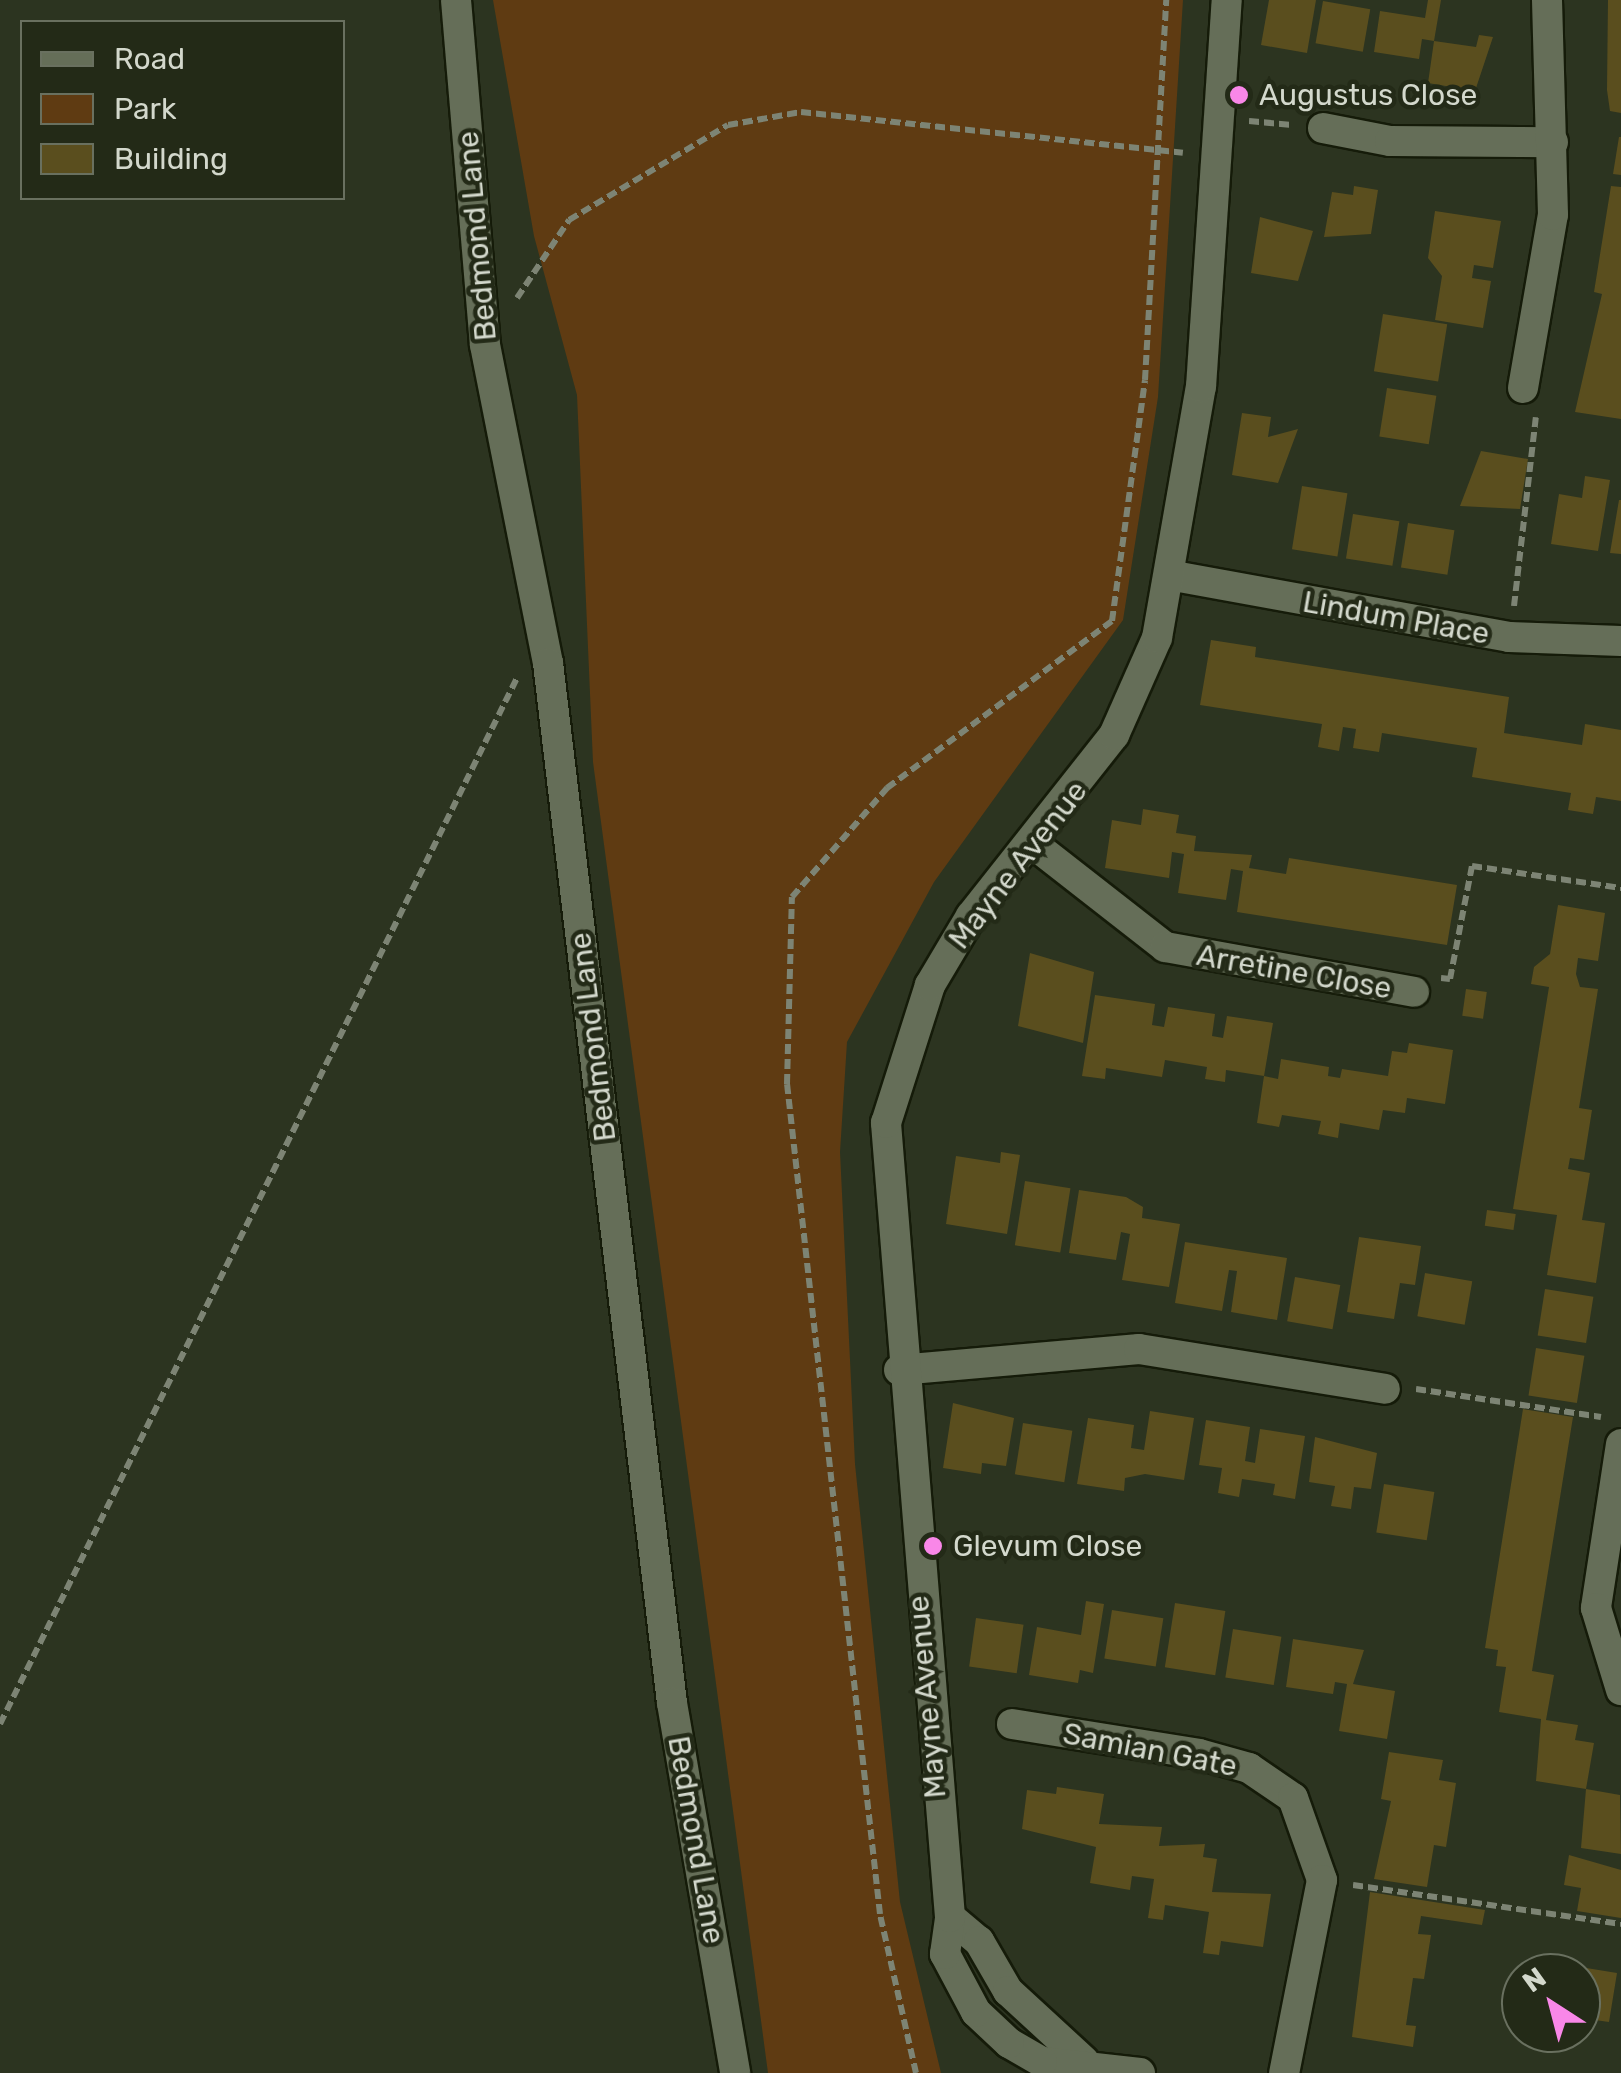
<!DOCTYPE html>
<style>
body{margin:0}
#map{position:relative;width:1621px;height:2073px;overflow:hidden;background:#2c3420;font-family:Rubik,sans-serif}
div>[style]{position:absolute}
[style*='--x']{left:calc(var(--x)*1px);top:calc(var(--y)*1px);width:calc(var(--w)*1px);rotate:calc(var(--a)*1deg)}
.green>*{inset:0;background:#5f3b12}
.building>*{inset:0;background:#5a4e1e;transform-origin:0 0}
.path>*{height:6px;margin-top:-3px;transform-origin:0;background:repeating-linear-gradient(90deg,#7d8474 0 10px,transparent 0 15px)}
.roads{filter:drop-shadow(2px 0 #151b09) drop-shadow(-2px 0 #151b09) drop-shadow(0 2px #151b09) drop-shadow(0 -2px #151b09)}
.minor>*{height:30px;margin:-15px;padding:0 15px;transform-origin:15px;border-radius:15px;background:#656e58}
.dots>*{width:28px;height:28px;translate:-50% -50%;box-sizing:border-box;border:5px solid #232a17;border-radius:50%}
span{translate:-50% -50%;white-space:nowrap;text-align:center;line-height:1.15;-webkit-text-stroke:9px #232a17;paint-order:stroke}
.poi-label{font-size:30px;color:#d3d8cc}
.left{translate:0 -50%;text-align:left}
.street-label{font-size:30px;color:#d3d8cc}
.legend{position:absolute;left:20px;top:20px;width:325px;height:180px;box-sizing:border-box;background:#232a17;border:2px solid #69705f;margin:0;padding:12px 18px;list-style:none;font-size:30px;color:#d3d8cc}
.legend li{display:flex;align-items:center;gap:20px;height:50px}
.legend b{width:50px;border:2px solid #69705f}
.north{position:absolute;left:1501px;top:1953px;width:100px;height:100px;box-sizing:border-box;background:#232a17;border:2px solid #69705f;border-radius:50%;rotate:324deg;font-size:28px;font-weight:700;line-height:40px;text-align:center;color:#d3d8cc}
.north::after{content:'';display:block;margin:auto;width:35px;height:45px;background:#f987e8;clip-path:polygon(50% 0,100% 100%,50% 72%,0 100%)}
</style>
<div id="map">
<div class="green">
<i style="clip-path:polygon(493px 0,1183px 0,1158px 397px,1123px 620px,934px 882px,847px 1042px,840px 1152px,855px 1464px,900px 1902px,941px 2073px,768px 2073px,593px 762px,577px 395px,534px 236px)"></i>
</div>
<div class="building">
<i style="clip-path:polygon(1269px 0,1316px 0,1307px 53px,1261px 45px)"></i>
<i style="clip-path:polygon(1428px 0,1441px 0,1434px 41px,1422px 39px,1419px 59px,1374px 52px,1380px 11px,1425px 18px)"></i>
<i style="clip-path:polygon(1608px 0,1621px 0,1621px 113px,1610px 111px,1607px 90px)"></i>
<i style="left:1323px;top:1px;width:48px;height:43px;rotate:10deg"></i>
<i style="clip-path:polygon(1479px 35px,1493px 37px,1475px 91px,1428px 83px,1434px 41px,1476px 47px)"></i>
<i style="clip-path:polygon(1619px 137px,1621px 137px,1621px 175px,1613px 174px)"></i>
<i style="clip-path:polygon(1354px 186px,1378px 190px,1371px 234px,1324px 237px,1332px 192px,1353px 195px)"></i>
<i style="clip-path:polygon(1611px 186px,1621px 187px,1621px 419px,1575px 412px,1602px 294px,1594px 292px)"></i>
<i style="clip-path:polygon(1435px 211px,1501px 221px,1493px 268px,1474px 265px,1472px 278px,1491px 281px,1483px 328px,1435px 320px,1442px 276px,1428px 258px)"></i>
<i style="clip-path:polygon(1260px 217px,1313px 231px,1298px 281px,1251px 273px)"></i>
<i style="left:1383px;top:314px;width:65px;height:58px;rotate:9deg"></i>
<i style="left:1387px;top:388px;width:50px;height:49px;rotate:9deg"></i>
<i style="clip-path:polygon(1242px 413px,1271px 417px,1268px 437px,1298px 429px,1278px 483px,1232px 475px)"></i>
<i style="clip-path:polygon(1481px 451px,1528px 459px,1520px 509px,1460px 506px)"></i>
<i style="clip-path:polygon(1585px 476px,1610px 480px,1598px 551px,1551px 544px,1559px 494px,1582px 498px)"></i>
<i style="left:1302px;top:486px;width:46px;height:64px;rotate:9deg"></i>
<i style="clip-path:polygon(1619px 500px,1621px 500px,1621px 554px,1610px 553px)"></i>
<i style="left:1353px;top:514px;width:47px;height:45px;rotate:9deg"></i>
<i style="left:1408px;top:523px;width:47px;height:45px;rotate:9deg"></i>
<i style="clip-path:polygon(1211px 640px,1256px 647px,1255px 657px,1509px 697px,1504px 733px,1582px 745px,1585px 724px,1621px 730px,1621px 801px,1596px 797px,1593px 814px,1568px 810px,1571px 793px,1472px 777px,1477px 748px,1382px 733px,1379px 752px,1353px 748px,1356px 729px,1343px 727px,1339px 751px,1318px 747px,1322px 724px,1200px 705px)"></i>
<i style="clip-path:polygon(1143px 809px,1179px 815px,1176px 833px,1196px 836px,1194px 851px,1252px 855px,1249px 868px,1286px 874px,1289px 858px,1457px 885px,1447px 945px,1237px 912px,1243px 871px,1231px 869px,1226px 900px,1178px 893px,1184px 854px,1172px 852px,1169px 878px,1105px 868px,1112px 820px,1141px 825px)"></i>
<i style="clip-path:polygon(1558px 905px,1605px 913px,1598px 961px,1578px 958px,1576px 974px,1580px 987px,1598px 989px,1579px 1108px,1592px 1110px,1584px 1160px,1570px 1158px,1568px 1169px,1590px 1173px,1582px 1220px,1605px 1223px,1596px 1283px,1547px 1275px,1557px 1215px,1513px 1209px,1549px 987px,1531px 984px,1534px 967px,1550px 954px)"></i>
<i style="clip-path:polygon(1030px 953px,1094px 972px,1083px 1043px,1018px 1026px)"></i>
<i style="left:1466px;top:989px;width:21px;height:27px;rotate:8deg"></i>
<i style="clip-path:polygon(1095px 995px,1155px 1004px,1152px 1025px,1164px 1027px,1168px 1007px,1215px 1014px,1212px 1036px,1223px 1038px,1227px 1016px,1273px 1023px,1264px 1076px,1226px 1070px,1225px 1082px,1205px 1079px,1207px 1067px,1165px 1060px,1162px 1077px,1106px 1068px,1105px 1079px,1082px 1076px)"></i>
<i style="clip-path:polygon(1409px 1043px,1453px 1050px,1445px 1104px,1407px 1098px,1405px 1113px,1383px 1110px,1379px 1130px,1340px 1123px,1338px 1138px,1318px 1134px,1321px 1121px,1282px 1115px,1279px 1127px,1257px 1123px,1264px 1076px,1278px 1079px,1281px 1059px,1329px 1067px,1328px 1076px,1340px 1078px,1342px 1069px,1388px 1076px,1392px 1051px,1407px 1053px)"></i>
<i style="clip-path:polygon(1001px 1152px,1020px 1155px,1007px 1234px,946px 1224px,956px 1156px,1000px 1163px)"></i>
<i style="left:1025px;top:1181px;width:46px;height:65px;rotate:9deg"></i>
<i style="clip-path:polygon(1079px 1190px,1126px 1197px,1143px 1207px,1142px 1218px,1180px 1224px,1169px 1287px,1122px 1280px,1130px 1234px,1121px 1232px,1116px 1260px,1069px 1253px)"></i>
<i style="left:1487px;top:1210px;width:29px;height:16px;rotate:8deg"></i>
<i style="clip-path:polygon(1359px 1237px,1421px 1246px,1415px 1285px,1400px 1283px,1394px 1319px,1347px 1312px)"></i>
<i style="clip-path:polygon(1185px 1242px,1287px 1258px,1277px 1320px,1231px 1312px,1237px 1271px,1229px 1270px,1222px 1311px,1175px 1303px)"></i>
<i style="left:1425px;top:1273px;width:48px;height:44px;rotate:10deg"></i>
<i style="left:1295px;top:1277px;width:46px;height:45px;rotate:10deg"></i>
<i style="left:1545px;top:1289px;width:49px;height:47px;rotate:9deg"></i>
<i style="left:1536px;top:1348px;width:49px;height:48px;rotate:9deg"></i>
<i style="clip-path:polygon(953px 1403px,1014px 1418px,1006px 1466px,982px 1463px,981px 1474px,943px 1468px)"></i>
<i style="clip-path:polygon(1523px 1409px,1573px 1417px,1532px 1671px,1554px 1675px,1546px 1720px,1578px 1725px,1575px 1740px,1594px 1743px,1586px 1789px,1536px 1781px,1541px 1719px,1499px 1712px,1506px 1667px,1496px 1666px,1498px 1650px,1485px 1648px)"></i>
<i style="clip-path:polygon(1150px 1411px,1194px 1418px,1184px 1480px,1145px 1474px,1125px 1478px,1124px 1491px,1077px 1484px,1088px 1418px,1134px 1425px,1131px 1448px,1144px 1450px)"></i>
<i style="clip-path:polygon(1206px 1420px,1250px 1427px,1245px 1461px,1255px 1463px,1260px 1429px,1305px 1436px,1295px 1499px,1273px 1495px,1275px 1484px,1242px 1479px,1239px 1497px,1218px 1493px,1222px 1468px,1199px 1465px)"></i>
<i style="left:1023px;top:1423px;width:50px;height:52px;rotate:9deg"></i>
<i style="clip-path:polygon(1315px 1437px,1377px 1453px,1371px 1489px,1354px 1487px,1351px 1509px,1331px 1506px,1335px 1486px,1309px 1482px)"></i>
<i style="left:1384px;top:1484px;width:51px;height:49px;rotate:9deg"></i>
<i style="clip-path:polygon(1086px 1601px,1104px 1604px,1093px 1673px,1080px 1670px,1078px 1683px,1029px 1675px,1037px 1627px,1081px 1635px)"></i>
<i style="left:1175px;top:1603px;width:51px;height:65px;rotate:9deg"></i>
<i style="left:1112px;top:1610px;width:52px;height:49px;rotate:9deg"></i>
<i style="left:976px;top:1618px;width:48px;height:49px;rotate:8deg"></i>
<i style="left:1233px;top:1629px;width:49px;height:49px;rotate:9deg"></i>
<i style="clip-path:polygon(1293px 1639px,1364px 1650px,1353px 1684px,1395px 1691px,1387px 1739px,1339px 1731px,1347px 1684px,1335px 1682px,1333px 1694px,1286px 1687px)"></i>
<i style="clip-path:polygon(1389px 1752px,1443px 1760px,1439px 1780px,1456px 1783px,1446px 1847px,1434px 1845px,1427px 1887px,1374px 1879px,1391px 1801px,1381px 1799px)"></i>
<i style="clip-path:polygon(1057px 1787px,1104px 1794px,1099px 1824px,1162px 1827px,1159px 1846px,1205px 1844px,1203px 1857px,1217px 1859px,1212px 1892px,1271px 1894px,1263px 1947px,1221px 1941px,1219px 1955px,1203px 1953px,1209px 1912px,1165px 1905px,1163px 1920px,1148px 1918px,1154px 1879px,1132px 1876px,1130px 1890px,1090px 1883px,1096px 1847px,1022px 1829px,1027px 1790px,1056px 1794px)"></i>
<i style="clip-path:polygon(1586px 1789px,1620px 1795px,1621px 1854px,1581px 1848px)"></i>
<i style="clip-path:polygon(1569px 1855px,1621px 1870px,1621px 1918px,1577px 1911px,1581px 1888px,1564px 1885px)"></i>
<i style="clip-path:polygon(1370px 1892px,1485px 1910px,1482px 1925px,1421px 1916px,1418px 1934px,1431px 1935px,1424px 1979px,1413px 1978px,1406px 2025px,1416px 2026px,1413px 2047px,1352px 2037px)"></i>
<i style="clip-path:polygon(1568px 1965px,1617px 1973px,1609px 2022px,1581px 2018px,1581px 1973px,1567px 1973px)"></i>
</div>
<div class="path">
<i style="--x:1249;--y:121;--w:43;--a:5.3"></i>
<i style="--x:517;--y:298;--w:94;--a:-56.3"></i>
<i style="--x:569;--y:220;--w:185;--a:-30.9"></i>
<i style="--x:728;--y:125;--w:74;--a:-10.1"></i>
<i style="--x:801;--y:112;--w:384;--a:6.1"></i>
<i style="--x:1514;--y:606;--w:190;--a:-83.4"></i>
<i style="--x:1441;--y:978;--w:9;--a:6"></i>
<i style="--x:1450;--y:979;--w:115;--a:-79"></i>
<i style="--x:1472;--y:866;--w:151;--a:8.4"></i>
<i style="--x:1416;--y:1389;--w:187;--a:8.6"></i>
<i style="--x:0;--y:1724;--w:1167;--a:-63.7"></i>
<i style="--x:1353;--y:1885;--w:271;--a:8.3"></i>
<i style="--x:916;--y:2073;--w:163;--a:-102.8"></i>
<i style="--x:880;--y:1914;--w:835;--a:-96.39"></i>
<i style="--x:787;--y:1084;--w:187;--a:-88.5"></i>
<i style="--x:792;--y:897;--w:145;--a:-48.9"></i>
<i style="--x:887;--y:788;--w:280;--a:-36.6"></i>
<i style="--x:1112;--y:621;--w:243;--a:-82.2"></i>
<i style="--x:1145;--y:380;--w:381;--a:-86.8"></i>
</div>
<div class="roads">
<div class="minor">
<i style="--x:456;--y:0;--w:346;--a:85.2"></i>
<i style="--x:485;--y:345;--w:324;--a:78.8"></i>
<i style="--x:548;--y:663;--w:1047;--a:83.2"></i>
<i style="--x:672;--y:1703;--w:375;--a:80.3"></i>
<i style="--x:1323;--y:128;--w:68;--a:11"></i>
<i style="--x:1390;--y:141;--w:163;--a:0.4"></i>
<i style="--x:1523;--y:388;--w:176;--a:-80.2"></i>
<i style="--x:1553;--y:215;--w:215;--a:-91.6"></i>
<i style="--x:1174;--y:576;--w:341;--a:10.3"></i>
<i style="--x:1509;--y:637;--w:112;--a:2"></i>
<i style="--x:1032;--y:843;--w:169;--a:38"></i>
<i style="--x:1165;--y:947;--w:253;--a:10.2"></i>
<i style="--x:899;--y:1370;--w:241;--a:-5"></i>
<i style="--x:1139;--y:1349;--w:249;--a:9.2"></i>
<i style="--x:1621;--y:1444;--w:166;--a:98.7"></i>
<i style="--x:1596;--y:1608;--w:86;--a:73"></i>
<i style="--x:1012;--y:1724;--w:189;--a:9.1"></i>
<i style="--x:1199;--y:1754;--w:52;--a:15.6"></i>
<i style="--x:1249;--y:1768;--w:53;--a:34.3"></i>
<i style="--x:1293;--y:1798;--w:87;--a:70.5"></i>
<i style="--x:1322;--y:1880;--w:197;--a:101.1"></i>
<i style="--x:950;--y:1917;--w:38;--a:40"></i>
<i style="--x:979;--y:1941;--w:58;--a:59.9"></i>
<i style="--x:1008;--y:1991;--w:103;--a:42.6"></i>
<i style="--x:1140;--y:2073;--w:99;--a:-173.6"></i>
<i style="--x:1042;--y:2062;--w:38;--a:-150"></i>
<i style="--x:1009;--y:2043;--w:45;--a:-136.8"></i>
<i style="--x:976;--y:2012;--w:66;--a:-118.1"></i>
<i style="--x:945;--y:1954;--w:37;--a:-82"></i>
<i style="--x:950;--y:1917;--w:797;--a:-94.61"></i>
<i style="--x:886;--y:1123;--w:145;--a:-72.3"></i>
<i style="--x:930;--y:985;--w:80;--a:-59.3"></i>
<i style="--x:971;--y:916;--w:231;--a:-51.7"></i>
<i style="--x:1114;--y:735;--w:106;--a:-66.1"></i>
<i style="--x:1157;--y:638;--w:255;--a:-80.1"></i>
<i style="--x:1201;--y:387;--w:388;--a:-86.2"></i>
</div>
</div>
<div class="dots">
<i style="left:1239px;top:95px;background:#f987e8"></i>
<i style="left:933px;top:1546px;background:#f987e8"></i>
</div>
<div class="poi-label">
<span class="left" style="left:1259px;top:95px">Augustus Close</span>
<span class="left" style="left:953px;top:1546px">Glevum Close</span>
</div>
<div class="street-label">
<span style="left:477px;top:236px;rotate:-95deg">Bedmond Lane</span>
<span style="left:1396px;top:618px;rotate:10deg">Lindum Place</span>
<span style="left:1018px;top:865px;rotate:-52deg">Mayne Avenue</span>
<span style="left:1294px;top:972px;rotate:10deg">Arretine Close</span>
<span style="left:593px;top:1037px;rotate:-97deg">Bedmond Lane</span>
<span style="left:927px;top:1697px;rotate:-95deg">Mayne Avenue</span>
<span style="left:1150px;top:1750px;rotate:11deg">Samian Gate</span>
<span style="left:696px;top:1840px;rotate:80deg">Bedmond Lane</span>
</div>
<ul class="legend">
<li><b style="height:12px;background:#656e58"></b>Road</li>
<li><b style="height:28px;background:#5f3b12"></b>Park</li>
<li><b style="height:28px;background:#5a4e1e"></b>Building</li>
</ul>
<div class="north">N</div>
</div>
